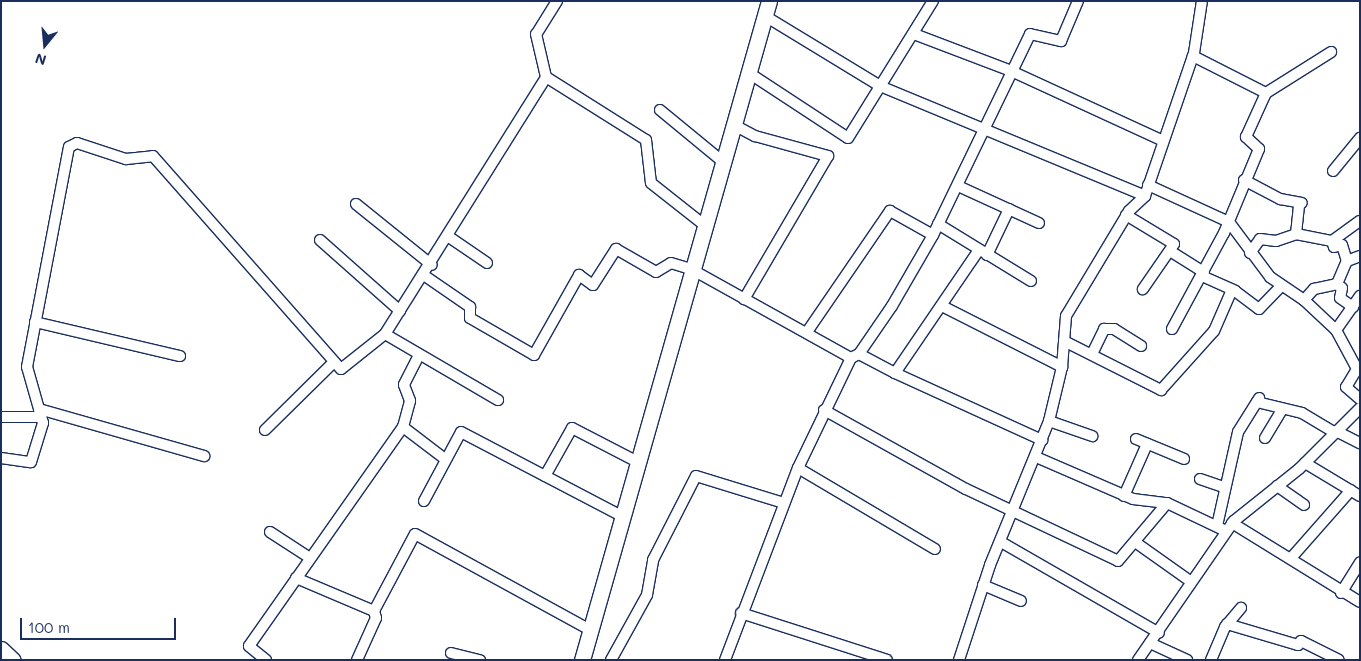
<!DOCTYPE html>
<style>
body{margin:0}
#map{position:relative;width:1361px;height:661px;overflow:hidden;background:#fff;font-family:Mali,sans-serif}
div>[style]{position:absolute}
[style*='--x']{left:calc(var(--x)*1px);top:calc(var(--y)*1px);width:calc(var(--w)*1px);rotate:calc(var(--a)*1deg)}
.roads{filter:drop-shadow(1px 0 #1b2f5e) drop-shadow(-1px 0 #1b2f5e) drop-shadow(0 1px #1b2f5e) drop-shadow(0 -1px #1b2f5e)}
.street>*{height:10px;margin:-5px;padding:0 5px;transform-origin:5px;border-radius:5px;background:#fff}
.secondary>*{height:15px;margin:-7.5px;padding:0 7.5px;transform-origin:7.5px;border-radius:7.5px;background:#fff}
span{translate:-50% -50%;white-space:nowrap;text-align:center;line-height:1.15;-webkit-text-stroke:5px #fff;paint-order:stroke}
.frame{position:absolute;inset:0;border:2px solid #1b2f5e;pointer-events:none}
.north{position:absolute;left:20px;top:20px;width:50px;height:50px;-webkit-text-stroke:4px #fff;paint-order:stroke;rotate:197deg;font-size:14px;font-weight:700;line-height:20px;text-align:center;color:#1b2f5e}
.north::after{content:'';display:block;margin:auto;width:18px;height:22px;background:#1b2f5e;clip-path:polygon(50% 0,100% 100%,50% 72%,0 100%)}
.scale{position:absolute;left:20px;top:618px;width:156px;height:22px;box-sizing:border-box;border:2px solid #1b2f5e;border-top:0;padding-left:6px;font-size:15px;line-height:18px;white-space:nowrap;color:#1b2f5e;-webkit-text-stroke:4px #fff;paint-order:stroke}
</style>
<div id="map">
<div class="roads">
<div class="street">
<i style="--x:557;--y:1;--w:39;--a:122"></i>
<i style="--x:536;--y:34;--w:44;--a:76.9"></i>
<i style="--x:546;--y:77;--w:118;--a:32.2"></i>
<i style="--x:646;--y:140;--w:43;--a:83.4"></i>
<i style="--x:651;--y:183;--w:66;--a:38.3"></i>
<i style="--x:765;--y:16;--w:135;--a:31.3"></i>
<i style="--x:880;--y:86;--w:287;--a:22.5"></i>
<i style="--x:914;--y:34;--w:102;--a:20.8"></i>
<i style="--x:1009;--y:70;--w:167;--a:24.7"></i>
<i style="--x:1193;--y:56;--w:82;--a:26.9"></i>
<i style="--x:749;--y:73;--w:118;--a:33.3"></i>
<i style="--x:848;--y:138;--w:161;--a:-58.2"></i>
<i style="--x:660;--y:110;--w:80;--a:39.4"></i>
<i style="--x:734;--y:125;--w:24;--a:28"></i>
<i style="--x:755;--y:136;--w:76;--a:15.3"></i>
<i style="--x:828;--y:156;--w:166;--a:120.4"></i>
<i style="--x:1333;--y:171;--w:43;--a:-50.7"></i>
<i style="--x:1244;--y:180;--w:41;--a:27.8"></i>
<i style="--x:1280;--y:199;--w:22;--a:10"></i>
<i style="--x:1148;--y:185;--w:89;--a:24.6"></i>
<i style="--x:1229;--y:222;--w:69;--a:53.3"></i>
<i style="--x:1270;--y:277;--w:41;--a:34.1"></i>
<i style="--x:1304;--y:300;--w:44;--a:43.2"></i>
<i style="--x:1336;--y:330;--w:44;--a:61.7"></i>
<i style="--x:1357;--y:369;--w:21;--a:121"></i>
<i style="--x:1346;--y:387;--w:18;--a:41"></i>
<i style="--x:958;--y:186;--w:89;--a:24.6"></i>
<i style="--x:356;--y:204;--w:97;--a:38.8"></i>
<i style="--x:1126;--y:215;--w:56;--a:31.1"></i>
<i style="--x:1174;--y:244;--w:55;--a:124.6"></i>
<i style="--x:938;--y:224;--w:109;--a:31.5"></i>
<i style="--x:1296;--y:234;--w:37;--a:11"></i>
<i style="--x:1332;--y:241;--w:34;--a:-36"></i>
<i style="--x:449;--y:237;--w:46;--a:34.4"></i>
<i style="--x:320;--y:240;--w:107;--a:41.6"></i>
<i style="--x:1332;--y:241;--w:6;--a:72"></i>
<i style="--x:1334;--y:247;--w:8;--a:-14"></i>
<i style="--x:1342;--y:245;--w:17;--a:73"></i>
<i style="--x:1170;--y:251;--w:40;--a:32"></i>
<i style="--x:1250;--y:253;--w:17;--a:-54"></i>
<i style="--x:1260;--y:239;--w:16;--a:7"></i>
<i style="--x:1276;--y:241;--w:21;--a:-19"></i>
<i style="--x:1296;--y:234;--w:31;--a:-84"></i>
<i style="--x:987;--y:255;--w:51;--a:-64.4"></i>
<i style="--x:425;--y:276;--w:55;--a:34.6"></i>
<i style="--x:470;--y:307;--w:11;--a:90"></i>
<i style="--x:470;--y:318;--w:74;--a:30"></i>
<i style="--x:534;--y:355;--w:92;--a:-60.6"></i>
<i style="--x:579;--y:275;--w:17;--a:36"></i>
<i style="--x:593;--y:285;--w:43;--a:-57.4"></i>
<i style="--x:616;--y:249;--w:46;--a:29.9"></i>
<i style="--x:656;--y:272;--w:17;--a:-31"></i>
<i style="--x:671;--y:263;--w:21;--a:17"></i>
<i style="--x:691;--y:269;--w:183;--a:29.1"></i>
<i style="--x:1202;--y:276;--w:36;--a:24"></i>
<i style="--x:1235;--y:291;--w:30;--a:37"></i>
<i style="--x:1259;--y:309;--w:32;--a:-46"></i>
<i style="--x:1337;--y:284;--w:6;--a:39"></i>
<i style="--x:1342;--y:288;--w:10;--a:101"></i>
<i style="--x:1340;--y:298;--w:16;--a:35"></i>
<i style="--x:1304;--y:300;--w:15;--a:-48"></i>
<i style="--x:1314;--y:289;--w:24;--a:-12"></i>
<i style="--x:1337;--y:284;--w:25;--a:-67"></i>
<i style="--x:1347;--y:261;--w:14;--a:-21"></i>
<i style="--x:942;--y:306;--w:135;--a:26.9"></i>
<i style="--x:35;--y:322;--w:149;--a:13.2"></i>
<i style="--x:1172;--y:329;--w:109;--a:-61.6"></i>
<i style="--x:1224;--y:233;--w:91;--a:-67.4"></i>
<i style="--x:1259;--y:149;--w:18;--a:-137"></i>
<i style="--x:1246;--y:137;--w:48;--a:-65.6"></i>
<i style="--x:1266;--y:93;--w:77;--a:-32.2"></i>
<i style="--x:1336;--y:330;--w:42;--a:-54.8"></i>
<i style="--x:807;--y:332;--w:147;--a:-55.6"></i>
<i style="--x:890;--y:211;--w:49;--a:29.2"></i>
<i style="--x:385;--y:334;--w:131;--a:30.3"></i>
<i style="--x:1064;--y:341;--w:109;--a:26.8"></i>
<i style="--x:1161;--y:390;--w:79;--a:-48.1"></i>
<i style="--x:1214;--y:331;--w:43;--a:-66.4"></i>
<i style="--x:859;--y:354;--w:41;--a:27.8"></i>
<i style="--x:895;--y:373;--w:149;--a:-55.7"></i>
<i style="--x:1092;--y:354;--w:28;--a:-64"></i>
<i style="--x:1104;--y:329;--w:10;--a:0"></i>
<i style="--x:1114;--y:329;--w:32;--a:32"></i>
<i style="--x:418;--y:357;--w:31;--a:117"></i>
<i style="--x:404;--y:385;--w:17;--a:69"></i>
<i style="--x:410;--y:401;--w:27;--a:105"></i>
<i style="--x:403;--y:427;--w:53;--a:37.3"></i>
<i style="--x:895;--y:373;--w:162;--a:24.5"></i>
<i style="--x:1257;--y:402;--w:46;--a:13.7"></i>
<i style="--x:1302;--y:413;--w:39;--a:31"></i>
<i style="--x:39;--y:409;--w:172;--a:15.9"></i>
<i style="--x:824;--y:410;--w:162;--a:29.1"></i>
<i style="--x:966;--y:489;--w:168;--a:25.3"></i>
<i style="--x:1118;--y:561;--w:76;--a:-49.8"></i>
<i style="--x:1;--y:417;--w:40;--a:0"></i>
<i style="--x:1049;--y:421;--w:46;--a:19.2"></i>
<i style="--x:265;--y:430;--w:97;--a:-44.6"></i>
<i style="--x:1336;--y:431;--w:27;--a:27"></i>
<i style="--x:1265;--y:438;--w:33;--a:-59"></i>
<i style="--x:1136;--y:439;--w:52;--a:22.6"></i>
<i style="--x:1036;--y:457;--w:106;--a:23.4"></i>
<i style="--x:1133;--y:499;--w:34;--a:7"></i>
<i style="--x:1167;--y:503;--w:65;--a:25.4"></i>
<i style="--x:1;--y:458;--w:30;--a:8"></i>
<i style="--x:31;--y:462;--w:41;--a:-72.9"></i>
<i style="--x:43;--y:423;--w:58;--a:-105.9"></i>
<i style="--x:27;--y:367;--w:224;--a:-79.2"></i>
<i style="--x:69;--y:147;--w:9;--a:-27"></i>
<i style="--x:77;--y:143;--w:52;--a:18.1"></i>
<i style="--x:126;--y:159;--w:27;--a:-6"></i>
<i style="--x:153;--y:156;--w:284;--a:48.6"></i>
<i style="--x:341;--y:369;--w:56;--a:-38.5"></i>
<i style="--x:385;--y:334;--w:303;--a:-57.9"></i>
<i style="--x:1305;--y:463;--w:64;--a:31"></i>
<i style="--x:798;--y:468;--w:159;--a:30.6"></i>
<i style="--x:545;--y:476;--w:55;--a:-60.6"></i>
<i style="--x:572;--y:428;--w:74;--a:27.3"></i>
<i style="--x:1200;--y:479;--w:24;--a:19"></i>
<i style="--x:1277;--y:486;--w:33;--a:35"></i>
<i style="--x:1124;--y:496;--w:57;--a:-66.1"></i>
<i style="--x:424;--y:501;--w:78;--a:-61.8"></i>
<i style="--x:461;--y:432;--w:182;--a:27.6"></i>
<i style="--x:1232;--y:523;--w:150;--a:31.7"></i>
<i style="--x:1217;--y:526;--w:96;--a:-77.4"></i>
<i style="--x:1238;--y:432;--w:40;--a:-58"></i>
<i style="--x:270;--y:532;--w:48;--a:33"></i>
<i style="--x:1001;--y:542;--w:182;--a:29.9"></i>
<i style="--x:1135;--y:542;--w:67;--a:35.3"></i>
<i style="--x:1292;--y:557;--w:89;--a:-48.6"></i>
<i style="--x:296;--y:578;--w:85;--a:22.9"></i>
<i style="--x:983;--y:585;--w:41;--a:22.8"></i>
<i style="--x:1341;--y:593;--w:36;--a:-58"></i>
<i style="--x:741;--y:613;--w:153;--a:17.8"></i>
<i style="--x:1227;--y:624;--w:74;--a:16.5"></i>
<i style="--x:1298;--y:645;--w:5;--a:-53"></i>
<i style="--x:1301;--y:641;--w:42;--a:26.6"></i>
<i style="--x:1150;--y:643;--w:41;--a:24.7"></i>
<i style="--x:451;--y:653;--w:30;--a:14"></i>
<i style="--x:266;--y:660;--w:22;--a:-141"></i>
<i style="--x:249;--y:646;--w:268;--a:-54.9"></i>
<i style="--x:357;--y:660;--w:46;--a:-65.7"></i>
<i style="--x:376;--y:618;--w:7;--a:-106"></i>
<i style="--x:374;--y:611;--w:87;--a:-62"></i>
<i style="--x:415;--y:534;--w:200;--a:28.7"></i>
<i style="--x:611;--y:660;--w:74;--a:-61"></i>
<i style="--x:647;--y:595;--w:36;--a:-80"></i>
<i style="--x:653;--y:560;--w:94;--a:-62.9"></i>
<i style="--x:696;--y:476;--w:92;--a:17.1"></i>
<i style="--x:725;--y:660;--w:205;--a:-69.2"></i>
<i style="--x:798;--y:468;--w:122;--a:-64.3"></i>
<i style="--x:851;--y:358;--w:9;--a:-27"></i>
<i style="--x:859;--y:354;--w:58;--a:-55.5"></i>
<i style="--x:892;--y:306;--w:82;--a:-60"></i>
<i style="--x:933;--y:235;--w:223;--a:-64.2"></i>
<i style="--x:1030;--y:34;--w:32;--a:13"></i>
<i style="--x:1061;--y:41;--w:43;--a:-67"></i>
<i style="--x:959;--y:660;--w:100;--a:-71.9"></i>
<i style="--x:990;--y:565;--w:156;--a:-67.7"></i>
<i style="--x:1049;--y:421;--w:56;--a:-76.5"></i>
<i style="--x:1062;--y:367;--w:51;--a:-85.5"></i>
<i style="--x:1066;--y:316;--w:122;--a:-59"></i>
<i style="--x:1129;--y:211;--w:22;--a:-43"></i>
<i style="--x:1145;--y:196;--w:151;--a:-71.1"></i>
<i style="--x:1194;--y:53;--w:53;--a:-81.3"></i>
<i style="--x:1138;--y:660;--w:169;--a:-55.4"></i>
<i style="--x:1234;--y:521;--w:83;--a:-38.7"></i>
<i style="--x:1299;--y:469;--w:86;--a:-45"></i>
<i style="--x:1211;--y:660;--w:36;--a:-67"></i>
<i style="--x:1225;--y:627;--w:25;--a:-50"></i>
</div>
<div class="secondary">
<i style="--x:1;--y:649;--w:16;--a:43"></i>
<i style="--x:582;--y:660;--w:685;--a:-74.16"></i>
</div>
</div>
<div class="frame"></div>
<div class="north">N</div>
<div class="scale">100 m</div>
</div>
